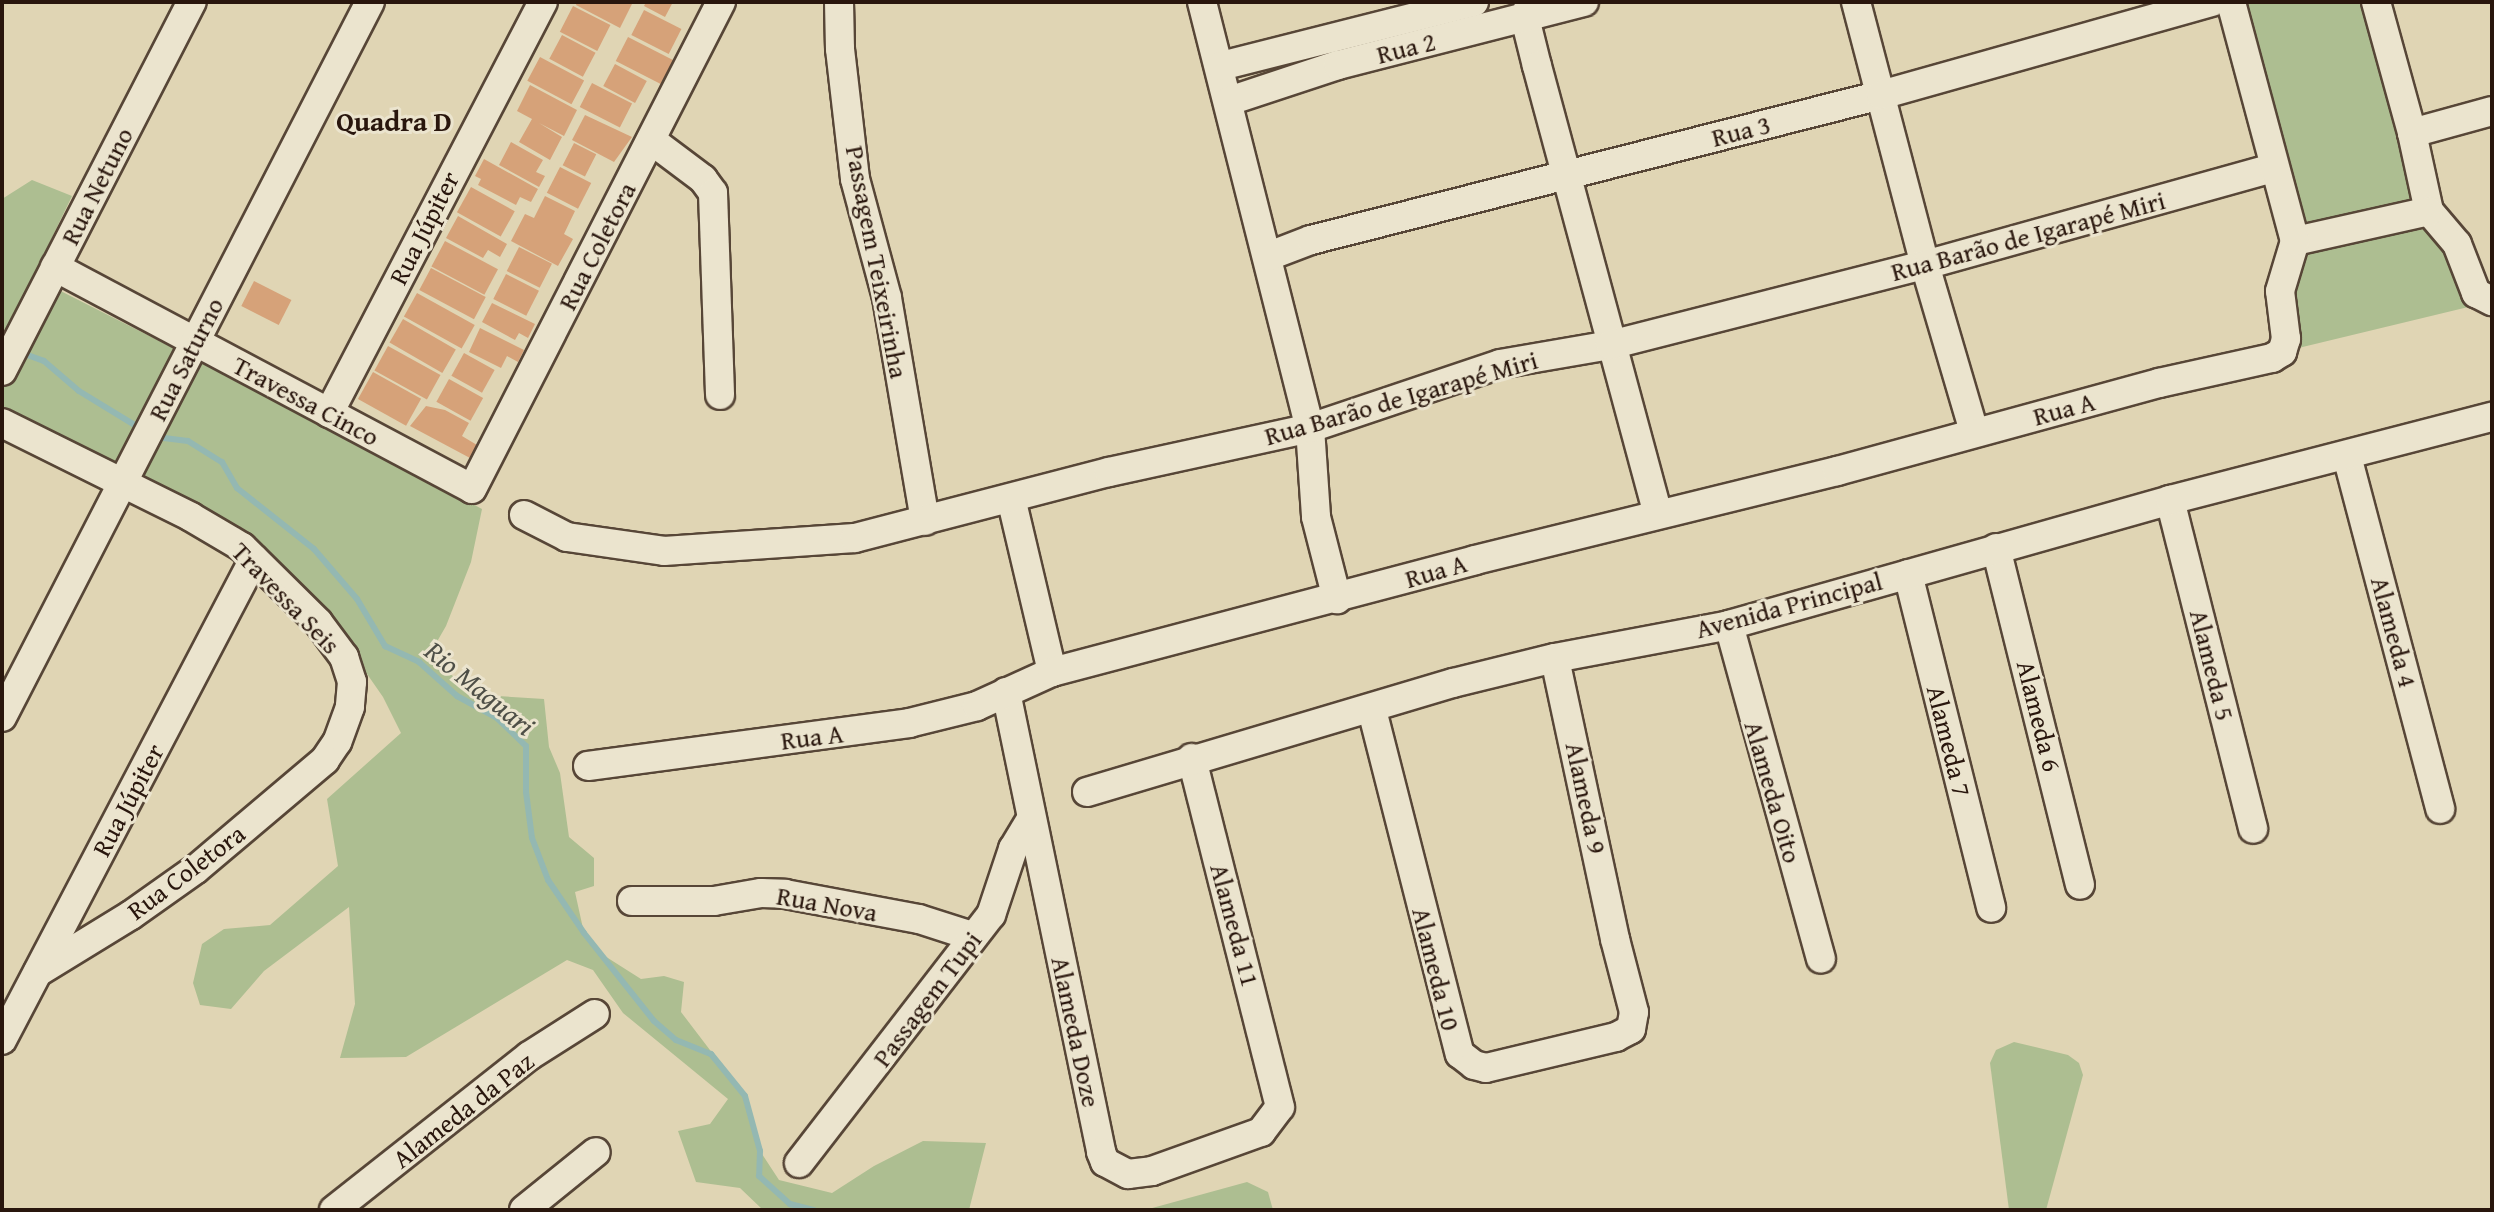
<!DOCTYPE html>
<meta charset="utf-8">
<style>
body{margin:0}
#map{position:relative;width:2494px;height:1212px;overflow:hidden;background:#e0d5b4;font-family:"Gentium Book Plus",serif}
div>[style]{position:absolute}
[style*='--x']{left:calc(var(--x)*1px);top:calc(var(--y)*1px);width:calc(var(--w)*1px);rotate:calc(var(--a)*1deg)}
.green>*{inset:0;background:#adbe91}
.stream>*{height:6px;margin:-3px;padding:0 3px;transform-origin:3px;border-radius:3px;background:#94b8b2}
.building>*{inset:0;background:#d6a279;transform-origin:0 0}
.roads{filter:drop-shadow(2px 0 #574637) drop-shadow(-2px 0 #574637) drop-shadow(0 2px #574637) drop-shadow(0 -2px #574637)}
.minor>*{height:28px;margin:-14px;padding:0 14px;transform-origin:14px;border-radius:14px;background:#ebe4ce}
span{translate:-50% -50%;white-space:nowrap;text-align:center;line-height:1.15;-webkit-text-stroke:6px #ebe4ce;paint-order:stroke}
.street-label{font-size:26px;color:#29160d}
.neighbourhood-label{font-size:28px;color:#29160d;font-weight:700}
.water-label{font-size:28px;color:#4e4f47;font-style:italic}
.frame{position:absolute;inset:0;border:4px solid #29160d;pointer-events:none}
</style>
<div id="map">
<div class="green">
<i style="clip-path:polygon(2231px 2px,2376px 2px,2429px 211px,2489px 302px,2282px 352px,2295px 241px)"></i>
<i style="clip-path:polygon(32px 180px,72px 196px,33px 277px,315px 420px,482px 509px,471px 562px,446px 626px,427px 659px,482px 695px,544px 699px,549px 747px,560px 773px,569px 837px,594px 858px,594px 886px,575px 892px,584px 933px,600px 953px,641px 979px,664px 976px,684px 982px,681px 1012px,745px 1096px,760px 1151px,779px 1180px,832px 1193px,874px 1166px,923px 1141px,986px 1143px,969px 1210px,763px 1210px,740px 1188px,696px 1182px,678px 1131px,710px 1124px,728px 1099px,623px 1013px,593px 970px,567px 960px,406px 1057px,340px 1058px,355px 1004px,349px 907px,264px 971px,231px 1009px,200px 1005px,193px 983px,202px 944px,224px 929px,270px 925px,338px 866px,327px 799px,401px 733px,383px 697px,324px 612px,255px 540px,123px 482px,2px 411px,2px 199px)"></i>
<i style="clip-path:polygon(2014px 1042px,2068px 1055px,2079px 1063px,2083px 1075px,2046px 1210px,2009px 1210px,1990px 1063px,1996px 1050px)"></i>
<i style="clip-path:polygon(1247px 1182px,1268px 1192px,1273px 1210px,1145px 1210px)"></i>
</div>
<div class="stream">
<i style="--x:22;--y:353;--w:23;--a:20"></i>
<i style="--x:44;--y:361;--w:46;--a:40.6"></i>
<i style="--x:79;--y:391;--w:75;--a:31.4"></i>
<i style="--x:156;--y:437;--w:32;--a:7"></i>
<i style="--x:188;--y:441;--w:40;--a:32"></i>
<i style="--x:222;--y:462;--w:30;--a:60"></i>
<i style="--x:237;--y:488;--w:98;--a:38.4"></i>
<i style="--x:314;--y:549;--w:66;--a:49.3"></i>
<i style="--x:357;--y:599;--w:55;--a:59.2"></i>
<i style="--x:385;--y:646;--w:38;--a:25"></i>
<i style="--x:419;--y:662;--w:51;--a:41.8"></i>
<i style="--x:457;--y:696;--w:46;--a:28.8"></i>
<i style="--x:497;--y:718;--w:40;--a:44"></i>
<i style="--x:526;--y:746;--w:46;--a:90"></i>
<i style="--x:526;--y:792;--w:46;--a:82.6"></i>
<i style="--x:532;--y:838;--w:45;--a:69.1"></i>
<i style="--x:548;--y:880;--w:64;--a:55.8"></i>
<i style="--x:584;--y:933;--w:112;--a:51.5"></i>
<i style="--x:654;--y:1021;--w:29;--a:41"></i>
<i style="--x:676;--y:1040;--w:38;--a:22"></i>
<i style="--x:711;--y:1054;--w:54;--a:51"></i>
<i style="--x:745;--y:1096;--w:57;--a:74.7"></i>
<i style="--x:760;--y:1151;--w:25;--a:92"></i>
<i style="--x:759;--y:1176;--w:42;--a:42.1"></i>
<i style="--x:790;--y:1204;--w:25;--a:14"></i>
</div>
<div class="building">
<i style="clip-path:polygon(577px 2px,628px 2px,632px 4px,620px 28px,576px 5px)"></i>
<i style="clip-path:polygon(646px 2px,673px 2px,665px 17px,644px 6px)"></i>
<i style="left:573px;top:6px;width:42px;height:29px;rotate:27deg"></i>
<i style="left:644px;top:10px;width:42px;height:28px;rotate:27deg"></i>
<i style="left:562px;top:35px;width:38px;height:27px;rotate:28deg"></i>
<i style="left:628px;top:37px;width:51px;height:27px;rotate:27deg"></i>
<i style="left:540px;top:57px;width:50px;height:27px;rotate:28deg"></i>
<i style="left:615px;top:64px;width:36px;height:25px;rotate:28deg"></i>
<i style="left:592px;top:83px;width:45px;height:27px;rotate:27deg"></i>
<i style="clip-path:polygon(530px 85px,577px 110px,564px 136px,539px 123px,562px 137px,550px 160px,519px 142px,532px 119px,517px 111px)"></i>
<i style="clip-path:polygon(585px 115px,632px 137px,614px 162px,572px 140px)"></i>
<i style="clip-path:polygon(511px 142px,543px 160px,536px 172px,545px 176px,539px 187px,499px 165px)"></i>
<i style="left:574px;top:143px;width:25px;height:25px;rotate:27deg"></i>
<i style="clip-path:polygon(484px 159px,538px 189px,531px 202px,520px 197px,516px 205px,478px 185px,481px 179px,475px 176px)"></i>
<i style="left:560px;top:167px;width:35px;height:29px;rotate:27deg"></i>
<i style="left:471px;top:187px;width:50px;height:29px;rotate:29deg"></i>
<i style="clip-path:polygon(545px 196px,575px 211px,564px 234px,573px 239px,558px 266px,511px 241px,525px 214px,534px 218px)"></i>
<i style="clip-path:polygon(458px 216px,507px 244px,500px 257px,488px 250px,483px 258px,446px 238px)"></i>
<i style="left:445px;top:241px;width:60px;height:29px;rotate:28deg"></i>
<i style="left:519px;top:247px;width:37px;height:27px;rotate:27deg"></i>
<i style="left:431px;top:268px;width:62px;height:25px;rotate:28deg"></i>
<i style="left:506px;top:274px;width:37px;height:28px;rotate:27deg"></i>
<i style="left:254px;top:281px;width:42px;height:28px;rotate:27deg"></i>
<i style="left:417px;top:293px;width:66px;height:27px;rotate:29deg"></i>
<i style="clip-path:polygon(492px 303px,535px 324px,528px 338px,519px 333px,515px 340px,482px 322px)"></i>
<i style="left:403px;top:319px;width:61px;height:27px;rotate:30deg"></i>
<i style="clip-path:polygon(480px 328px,524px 350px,518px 362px,507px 356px,501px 368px,469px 352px)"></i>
<i style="left:388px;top:346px;width:60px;height:28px;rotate:29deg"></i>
<i style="left:464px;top:353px;width:35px;height:26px;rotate:29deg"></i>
<i style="left:373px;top:372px;width:55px;height:31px;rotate:29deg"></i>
<i style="left:449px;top:379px;width:39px;height:26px;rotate:29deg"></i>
<i style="clip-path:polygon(426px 406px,445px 410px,469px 423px,462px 436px,477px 445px,470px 458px,410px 426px)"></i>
</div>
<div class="roads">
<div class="minor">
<i style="--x:839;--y:2;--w:47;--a:88.8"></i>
<i style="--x:840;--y:49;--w:131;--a:83.4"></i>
<i style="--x:855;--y:179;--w:123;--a:74.9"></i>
<i style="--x:887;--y:298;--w:226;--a:80.3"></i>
<i style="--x:1202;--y:2;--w:439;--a:75.8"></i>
<i style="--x:1310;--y:428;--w:89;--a:86.1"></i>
<i style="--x:1316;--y:517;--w:85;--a:75.6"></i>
<i style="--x:1530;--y:2;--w:17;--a:107"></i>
<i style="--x:1525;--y:18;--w:49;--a:76"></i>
<i style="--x:1537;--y:66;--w:464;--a:74.9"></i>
<i style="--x:1856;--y:2;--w:272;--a:75.3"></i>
<i style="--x:1925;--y:265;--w:174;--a:73.6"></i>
<i style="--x:2376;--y:2;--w:136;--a:74.6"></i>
<i style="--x:2412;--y:133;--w:80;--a:77.7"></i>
<i style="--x:2429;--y:211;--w:43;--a:49.7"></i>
<i style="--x:2457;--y:244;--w:53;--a:68.8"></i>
<i style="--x:2476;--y:293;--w:18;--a:27"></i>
<i style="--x:1221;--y:66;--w:261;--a:-14.2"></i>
<i style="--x:1229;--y:101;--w:115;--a:-18.3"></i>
<i style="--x:1338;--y:65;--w:254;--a:-14.4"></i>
<i style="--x:2412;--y:133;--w:83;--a:-15.4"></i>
<i style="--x:651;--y:140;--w:65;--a:36.9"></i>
<i style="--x:703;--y:179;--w:17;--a:54"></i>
<i style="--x:713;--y:193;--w:202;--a:88"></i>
<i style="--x:2295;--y:241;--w:137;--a:-12.6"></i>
<i style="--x:1269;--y:256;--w:45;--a:-20.9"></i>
<i style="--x:1311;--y:240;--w:588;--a:-14.27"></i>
<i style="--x:1881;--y:95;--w:344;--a:-15.7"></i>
<i style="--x:55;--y:267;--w:472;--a:28"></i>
<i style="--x:472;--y:489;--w:547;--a:-62.92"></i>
<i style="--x:2;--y:371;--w:415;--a:-62.8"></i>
<i style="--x:329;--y:413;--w:463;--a:-62.5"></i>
<i style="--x:2;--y:423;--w:211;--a:26.4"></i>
<i style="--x:191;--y:517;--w:59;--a:30.5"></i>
<i style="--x:242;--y:547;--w:107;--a:44.6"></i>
<i style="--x:318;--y:622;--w:44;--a:53.4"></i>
<i style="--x:344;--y:657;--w:26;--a:72"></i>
<i style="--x:352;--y:682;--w:25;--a:95"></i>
<i style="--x:350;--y:707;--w:37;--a:110"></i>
<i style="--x:337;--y:742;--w:22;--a:124"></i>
<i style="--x:325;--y:760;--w:169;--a:139.8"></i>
<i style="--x:196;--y:869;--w:80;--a:144.7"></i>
<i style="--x:131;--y:915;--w:109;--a:148.5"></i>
<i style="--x:2347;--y:456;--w:365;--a:75.2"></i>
<i style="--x:1011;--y:498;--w:179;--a:76.7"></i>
<i style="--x:2170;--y:500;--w:339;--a:75.8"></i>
<i style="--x:524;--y:515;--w:48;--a:27.1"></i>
<i style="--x:567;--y:537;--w:98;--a:8.2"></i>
<i style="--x:664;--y:551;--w:191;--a:-3.9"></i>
<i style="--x:855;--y:538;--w:262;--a:-14.6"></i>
<i style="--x:1109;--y:472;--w:206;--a:-12.3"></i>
<i style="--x:1310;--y:428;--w:200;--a:-18.6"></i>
<i style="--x:1500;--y:364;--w:112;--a:-9.8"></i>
<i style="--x:1610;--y:345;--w:325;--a:-14.3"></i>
<i style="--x:1925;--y:265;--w:361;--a:-15.6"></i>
<i style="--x:1996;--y:548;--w:347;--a:76"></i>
<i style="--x:1908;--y:574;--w:344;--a:76"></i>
<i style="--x:1729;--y:625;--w:346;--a:74.6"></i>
<i style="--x:1006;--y:692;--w:470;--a:78.3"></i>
<i style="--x:1101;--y:1152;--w:11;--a:68"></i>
<i style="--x:1105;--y:1162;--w:26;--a:28"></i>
<i style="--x:1128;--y:1174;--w:24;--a:-7"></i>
<i style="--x:1152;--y:1171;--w:116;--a:-19.7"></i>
<i style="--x:1261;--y:1132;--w:31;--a:-53"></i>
<i style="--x:1280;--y:1107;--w:360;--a:-104.2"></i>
<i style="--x:1372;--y:710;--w:355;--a:75.7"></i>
<i style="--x:1460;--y:1054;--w:18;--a:38"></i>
<i style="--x:1474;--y:1065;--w:12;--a:14"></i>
<i style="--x:1486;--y:1068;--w:134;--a:-13.4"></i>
<i style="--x:1616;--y:1037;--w:17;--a:-28"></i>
<i style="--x:1631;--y:1029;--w:17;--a:-80"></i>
<i style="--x:1634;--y:1012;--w:75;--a:-104.6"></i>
<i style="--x:1615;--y:939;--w:287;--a:-102.1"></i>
<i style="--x:2;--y:717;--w:804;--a:-62.77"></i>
<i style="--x:588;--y:766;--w:324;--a:-7.6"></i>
<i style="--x:909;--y:723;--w:70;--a:-14"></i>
<i style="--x:977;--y:706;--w:82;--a:-24.4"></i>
<i style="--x:1052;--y:672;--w:438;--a:-14.8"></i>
<i style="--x:1475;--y:560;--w:373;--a:-13.8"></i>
<i style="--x:1837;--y:471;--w:334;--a:-15.3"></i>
<i style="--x:2159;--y:383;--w:116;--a:-12.5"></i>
<i style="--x:2272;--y:358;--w:12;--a:-31"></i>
<i style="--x:2282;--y:352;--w:14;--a:-73"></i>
<i style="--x:2286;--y:339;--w:48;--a:-97.1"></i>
<i style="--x:2280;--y:291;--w:52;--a:-73.3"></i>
<i style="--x:2295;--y:241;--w:247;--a:-105"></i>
<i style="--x:1087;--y:792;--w:382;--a:-16.6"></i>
<i style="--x:1453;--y:683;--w:105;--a:-13.8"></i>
<i style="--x:1555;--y:658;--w:177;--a:-10.7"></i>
<i style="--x:1729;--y:625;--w:458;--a:-15.8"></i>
<i style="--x:2170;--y:500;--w:333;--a:-14.5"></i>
<i style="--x:632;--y:901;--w:82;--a:0"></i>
<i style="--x:714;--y:901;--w:48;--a:-9.7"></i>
<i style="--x:761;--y:893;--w:24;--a:2"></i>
<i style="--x:785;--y:894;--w:136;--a:10.6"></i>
<i style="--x:919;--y:919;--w:56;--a:17.8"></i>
<i style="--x:2;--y:1040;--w:543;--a:-62.35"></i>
<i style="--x:799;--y:1163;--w:314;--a:-52.3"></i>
<i style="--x:991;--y:915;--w:70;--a:-71.6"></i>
<i style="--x:1013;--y:849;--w:33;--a:-59"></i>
<i style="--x:334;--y:1210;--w:248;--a:-38.3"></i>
<i style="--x:529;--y:1056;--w:78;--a:-32.5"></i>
<i style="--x:524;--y:1210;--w:92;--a:-38.9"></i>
</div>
</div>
<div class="street-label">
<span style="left:1406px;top:48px;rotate:-14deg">Rua 2</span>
<span style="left:1741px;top:131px;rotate:-14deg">Rua 3</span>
<span style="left:97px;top:186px;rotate:-63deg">Rua Netuno</span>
<span style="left:424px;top:228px;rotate:-63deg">Rua Júpiter</span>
<span style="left:2028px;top:236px;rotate:-15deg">Rua Barão de Igarapé Miri</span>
<span style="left:597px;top:246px;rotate:-63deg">Rua Coletora</span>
<span style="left:877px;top:262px;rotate:79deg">Passagem Teixeirinha</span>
<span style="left:186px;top:359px;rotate:-63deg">Rua Saturno</span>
<span style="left:1401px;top:398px;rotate:-16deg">Rua Barão de Igarapé Miri</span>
<span style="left:306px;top:401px;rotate:28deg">Travessa Cinco</span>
<span style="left:2064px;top:409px;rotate:-15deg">Rua A</span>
<span style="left:1436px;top:571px;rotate:-16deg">Rua A</span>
<span style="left:286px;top:598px;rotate:46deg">Travessa Seis</span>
<span style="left:1789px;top:605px;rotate:-15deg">Avenida Principal</span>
<span style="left:2394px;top:632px;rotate:75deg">Alameda 4</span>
<span style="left:2212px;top:665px;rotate:76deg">Alameda 5</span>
<span style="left:2039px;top:716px;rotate:76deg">Alameda 6</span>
<span style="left:812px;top:737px;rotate:-7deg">Rua A</span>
<span style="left:1949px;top:741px;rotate:76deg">Alameda 7</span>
<span style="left:1773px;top:792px;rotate:74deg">Alameda Oito</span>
<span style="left:1586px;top:798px;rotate:78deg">Alameda 9</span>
<span style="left:128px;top:800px;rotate:-62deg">Rua Júpiter</span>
<span style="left:186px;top:872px;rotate:-37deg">Rua Coletora</span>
<span style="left:827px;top:904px;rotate:10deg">Rua Nova</span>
<span style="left:1235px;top:925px;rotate:75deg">Alameda 11</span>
<span style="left:1436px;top:969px;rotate:76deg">Alameda 10</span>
<span style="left:927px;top:999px;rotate:-53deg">Passagem Tupi</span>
<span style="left:1076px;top:1032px;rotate:78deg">Alameda Doze</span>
<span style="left:463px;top:1110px;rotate:-38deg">Alameda da Paz</span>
</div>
<div class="neighbourhood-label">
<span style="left:394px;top:121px">Quadra D</span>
</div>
<div class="water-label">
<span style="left:480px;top:688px;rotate:39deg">Rio Maguari</span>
</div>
<div class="frame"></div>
</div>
